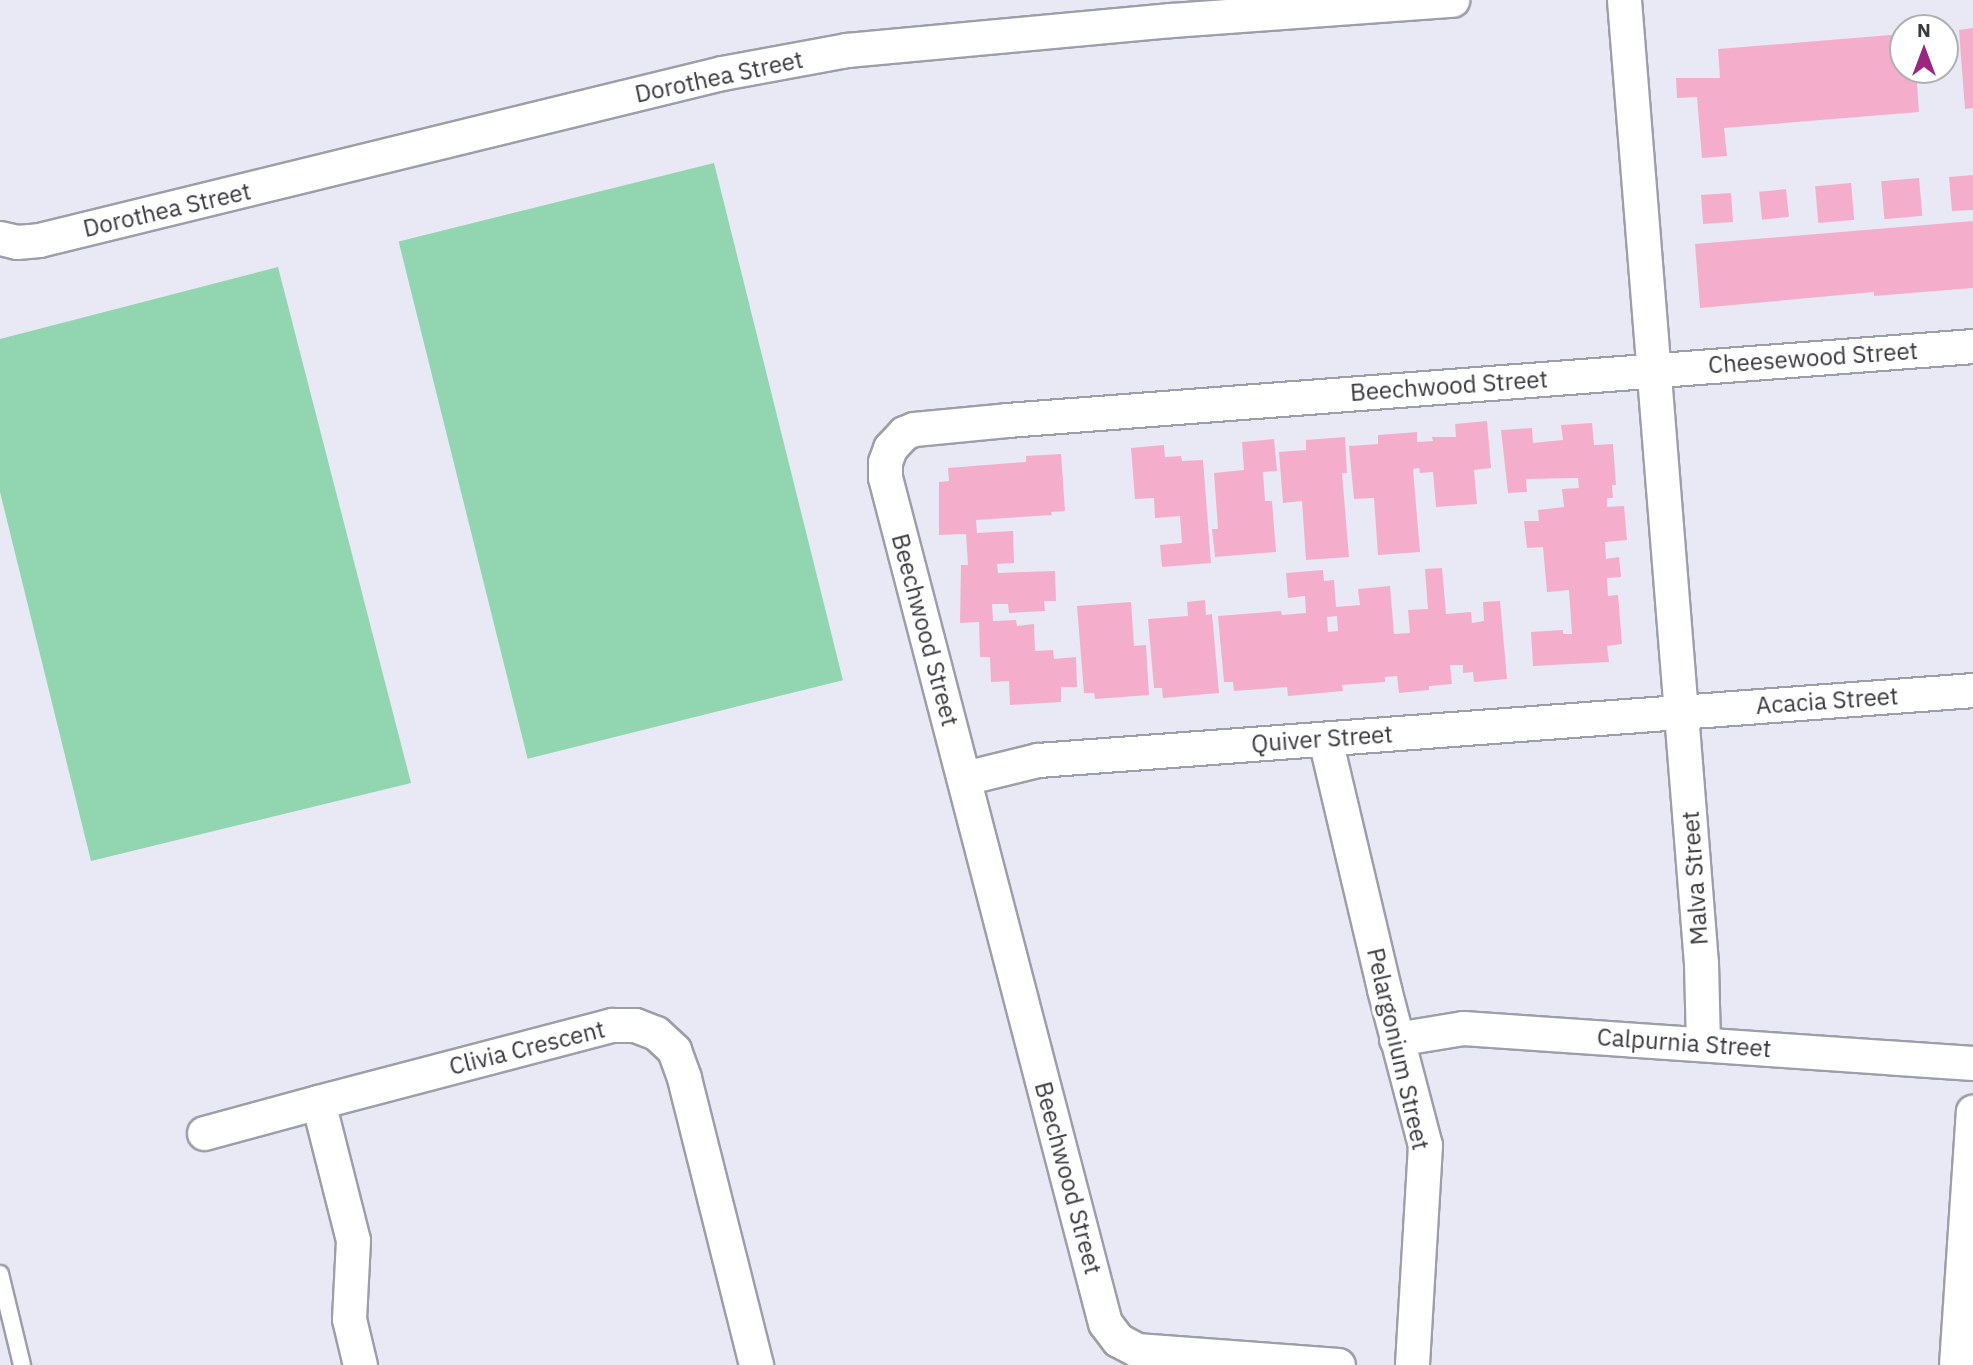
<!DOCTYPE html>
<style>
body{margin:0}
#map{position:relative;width:1973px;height:1365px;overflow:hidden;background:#e8e9f5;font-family:"IBM Plex Sans",sans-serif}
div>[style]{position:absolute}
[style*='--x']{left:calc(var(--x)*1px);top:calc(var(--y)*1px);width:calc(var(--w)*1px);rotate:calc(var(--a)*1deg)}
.green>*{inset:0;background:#91d5b1;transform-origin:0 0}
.building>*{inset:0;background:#f4aecb;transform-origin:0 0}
.roads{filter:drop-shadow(2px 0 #9c9ea8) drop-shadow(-2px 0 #9c9ea8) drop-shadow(0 2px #9c9ea8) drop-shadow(0 -2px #9c9ea8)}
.service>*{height:16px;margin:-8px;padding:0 8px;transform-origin:8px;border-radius:8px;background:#fff}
.minor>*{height:33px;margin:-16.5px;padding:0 16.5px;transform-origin:16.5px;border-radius:16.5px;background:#fff}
span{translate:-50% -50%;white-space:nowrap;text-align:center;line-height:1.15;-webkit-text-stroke:7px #fff;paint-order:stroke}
.street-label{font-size:24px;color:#393a3e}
.north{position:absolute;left:1889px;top:14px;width:70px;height:70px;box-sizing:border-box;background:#fff;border:2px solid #b0b0b2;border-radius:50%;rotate:0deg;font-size:19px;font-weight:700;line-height:28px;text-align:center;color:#393a3e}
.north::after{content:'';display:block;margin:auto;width:24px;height:32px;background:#9b257f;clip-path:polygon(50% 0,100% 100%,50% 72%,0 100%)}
</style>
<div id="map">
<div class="green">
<i style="left:714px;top:163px;width:533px;height:325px;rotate:76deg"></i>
<i style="clip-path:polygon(278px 267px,411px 783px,91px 861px,0 492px,0 339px)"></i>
</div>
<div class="building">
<i style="clip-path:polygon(1973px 28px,1973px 108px,1965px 109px,1959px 30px)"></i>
<i style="clip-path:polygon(1903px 34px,1903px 70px,1916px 70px,1919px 112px,1724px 128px,1727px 156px,1702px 158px,1697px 97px,1677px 98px,1676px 78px,1720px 78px,1718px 49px)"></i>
<i style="clip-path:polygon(1973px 175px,1973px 210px,1952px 211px,1949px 177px)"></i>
<i style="left:1919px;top:178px;width:38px;height:38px;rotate:85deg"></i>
<i style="left:1851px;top:183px;width:37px;height:36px;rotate:85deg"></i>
<i style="left:1786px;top:189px;width:28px;height:27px;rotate:84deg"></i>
<i style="left:1731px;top:193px;width:29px;height:30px;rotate:86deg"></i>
<i style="clip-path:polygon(1973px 221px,1973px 288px,1874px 296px,1874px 292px,1700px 308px,1695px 244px)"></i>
<i style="clip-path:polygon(1487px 421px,1491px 468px,1474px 470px,1477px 504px,1436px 507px,1433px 472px,1420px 473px,1419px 468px,1413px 469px,1420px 552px,1378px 555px,1374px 498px,1354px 499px,1349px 446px,1378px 444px,1378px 435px,1417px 432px,1417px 442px,1433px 441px,1432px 437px,1456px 437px,1455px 424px)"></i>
<i style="clip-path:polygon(1592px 423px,1594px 445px,1613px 444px,1616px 485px,1612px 485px,1613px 498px,1607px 498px,1607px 507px,1624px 506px,1627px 540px,1605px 542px,1606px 559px,1619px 557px,1621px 577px,1607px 578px,1608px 596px,1618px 595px,1622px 644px,1607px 646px,1609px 662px,1533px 666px,1531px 632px,1563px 630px,1563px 634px,1572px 634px,1569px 590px,1547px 592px,1543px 547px,1527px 548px,1524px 521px,1539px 521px,1538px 510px,1564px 507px,1562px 489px,1579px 488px,1578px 478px,1526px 479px,1527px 492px,1508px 493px,1501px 430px,1532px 428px,1533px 443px,1563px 440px,1561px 425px)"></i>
<i style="clip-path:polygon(1345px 437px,1347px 473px,1342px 473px,1349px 557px,1306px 560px,1302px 501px,1283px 503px,1279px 452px,1306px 450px,1306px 440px)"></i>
<i style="clip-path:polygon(1274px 439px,1277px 471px,1263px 472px,1265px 501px,1272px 501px,1276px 552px,1215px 557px,1212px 529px,1218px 529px,1214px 473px,1244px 470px,1242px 442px)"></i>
<i style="clip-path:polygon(1164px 445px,1165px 457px,1181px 456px,1182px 461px,1203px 460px,1211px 563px,1162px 567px,1160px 545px,1182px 543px,1180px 516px,1155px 518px,1154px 498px,1135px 499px,1131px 448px)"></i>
<i style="clip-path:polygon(1061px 454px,1065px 511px,1051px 512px,1052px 515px,976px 520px,977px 533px,1013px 531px,1014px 563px,997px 564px,998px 573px,1055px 571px,1056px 601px,1044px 601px,1045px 611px,1009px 613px,1008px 604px,992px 604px,993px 621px,1016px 620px,1017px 626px,1034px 624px,1035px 651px,1053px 650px,1054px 659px,1076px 657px,1077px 687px,1061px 687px,1061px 702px,1010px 705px,1009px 681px,991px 682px,990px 657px,980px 657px,979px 622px,960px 623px,961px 565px,968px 565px,966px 534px,939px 535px,939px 482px,949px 481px,948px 468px,1026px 462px,1026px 456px)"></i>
<i style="clip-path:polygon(evenodd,1442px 568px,1446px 614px,1471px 612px,1472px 623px,1484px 621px,1483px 602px,1500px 601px,1507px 679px,1474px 682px,1473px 672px,1463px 673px,1463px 665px,1450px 665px,1452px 684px,1429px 686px,1429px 690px,1399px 693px,1397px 676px,1385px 677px,1385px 682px,1342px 685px,1343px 691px,1288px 696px,1287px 687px,1234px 691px,1233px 682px,1224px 682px,1218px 616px,1281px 611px,1282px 615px,1306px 613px,1305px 596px,1288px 598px,1286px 573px,1323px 570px,1324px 581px,1334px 580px,1336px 607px,1360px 605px,1358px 589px,1390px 586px,1394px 634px,1410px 633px,1408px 610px,1428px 609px,1425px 569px,1442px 568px,1337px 616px,1338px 631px,1328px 632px,1327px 617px,1337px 616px)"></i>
<i style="clip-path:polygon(1205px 600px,1206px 615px,1212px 614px,1219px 693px,1163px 698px,1162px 688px,1154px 688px,1148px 619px,1188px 616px,1187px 602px)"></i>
<i style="clip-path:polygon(1131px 602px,1134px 646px,1146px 645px,1149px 695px,1095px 699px,1094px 693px,1084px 693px,1077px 606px)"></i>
</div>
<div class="roads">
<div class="service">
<i style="--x:0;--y:1274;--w:94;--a:76.4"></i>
</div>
<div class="minor">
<i style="--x:1624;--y:0;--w:966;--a:85.43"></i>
<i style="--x:1701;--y:963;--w:81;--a:88.6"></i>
<i style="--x:0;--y:238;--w:17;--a:13"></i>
<i style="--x:17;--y:242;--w:22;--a:-5"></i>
<i style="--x:39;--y:240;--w:703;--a:-13.74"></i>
<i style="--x:722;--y:73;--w:127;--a:-10.4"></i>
<i style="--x:847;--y:50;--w:325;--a:-5.3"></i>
<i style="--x:1171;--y:20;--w:282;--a:-4.1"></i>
<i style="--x:1325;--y:739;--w:257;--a:76.7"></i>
<i style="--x:1384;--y:989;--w:161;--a:75.3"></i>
<i style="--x:1425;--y:1145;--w:220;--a:93.4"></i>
<i style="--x:964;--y:778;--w:76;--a:-13.7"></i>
<i style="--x:1038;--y:760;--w:938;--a:-4.28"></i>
<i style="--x:1396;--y:1039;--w:68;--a:-9.3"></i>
<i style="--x:1463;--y:1028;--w:511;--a:3.93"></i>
<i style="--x:204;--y:1133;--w:118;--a:-15.2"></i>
<i style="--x:360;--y:1365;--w:47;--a:-103.4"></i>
<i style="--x:349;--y:1319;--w:79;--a:-87.1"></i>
<i style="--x:353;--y:1240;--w:142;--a:-104.2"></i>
<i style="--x:318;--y:1102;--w:304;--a:-14.7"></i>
<i style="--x:612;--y:1025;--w:23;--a:0"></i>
<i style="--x:635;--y:1025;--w:22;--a:21"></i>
<i style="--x:656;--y:1033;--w:25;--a:43"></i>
<i style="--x:674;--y:1050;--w:30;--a:70"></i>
<i style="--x:684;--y:1078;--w:296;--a:75.9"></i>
<i style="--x:1338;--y:1365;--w:202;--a:-175.7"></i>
<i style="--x:1137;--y:1350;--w:21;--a:-152"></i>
<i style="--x:1118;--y:1340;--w:21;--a:-127"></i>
<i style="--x:1105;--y:1323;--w:874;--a:-104.58"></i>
<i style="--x:885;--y:477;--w:15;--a:-90"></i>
<i style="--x:885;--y:462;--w:15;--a:-70"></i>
<i style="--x:890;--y:448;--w:21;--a:-47"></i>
<i style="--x:904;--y:433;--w:11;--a:-22"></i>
<i style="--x:914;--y:429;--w:93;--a:-5.5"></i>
<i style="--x:1007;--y:420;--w:969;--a:-4.38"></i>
<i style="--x:1956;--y:1365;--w:254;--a:-86.2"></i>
</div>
</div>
<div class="street-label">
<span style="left:719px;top:77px;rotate:-12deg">Dorothea Street</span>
<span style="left:167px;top:210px;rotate:-13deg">Dorothea Street</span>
<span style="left:1813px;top:358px;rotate:-4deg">Cheesewood Street</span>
<span style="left:1449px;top:386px;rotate:-4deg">Beechwood Street</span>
<span style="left:925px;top:630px;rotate:75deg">Beechwood Street</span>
<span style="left:1827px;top:701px;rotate:-4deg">Acacia Street</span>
<span style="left:1322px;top:739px;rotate:-4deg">Quiver Street</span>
<span style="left:1695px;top:878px;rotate:-94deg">Malva Street</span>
<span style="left:1684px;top:1043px;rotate:4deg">Calpurnia Street</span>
<span style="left:527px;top:1048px;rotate:-14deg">Clivia Crescent</span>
<span style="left:1398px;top:1049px;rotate:77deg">Pelargonium Street</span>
<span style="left:1068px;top:1178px;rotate:75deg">Beechwood Street</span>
</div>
<div class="north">N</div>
</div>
